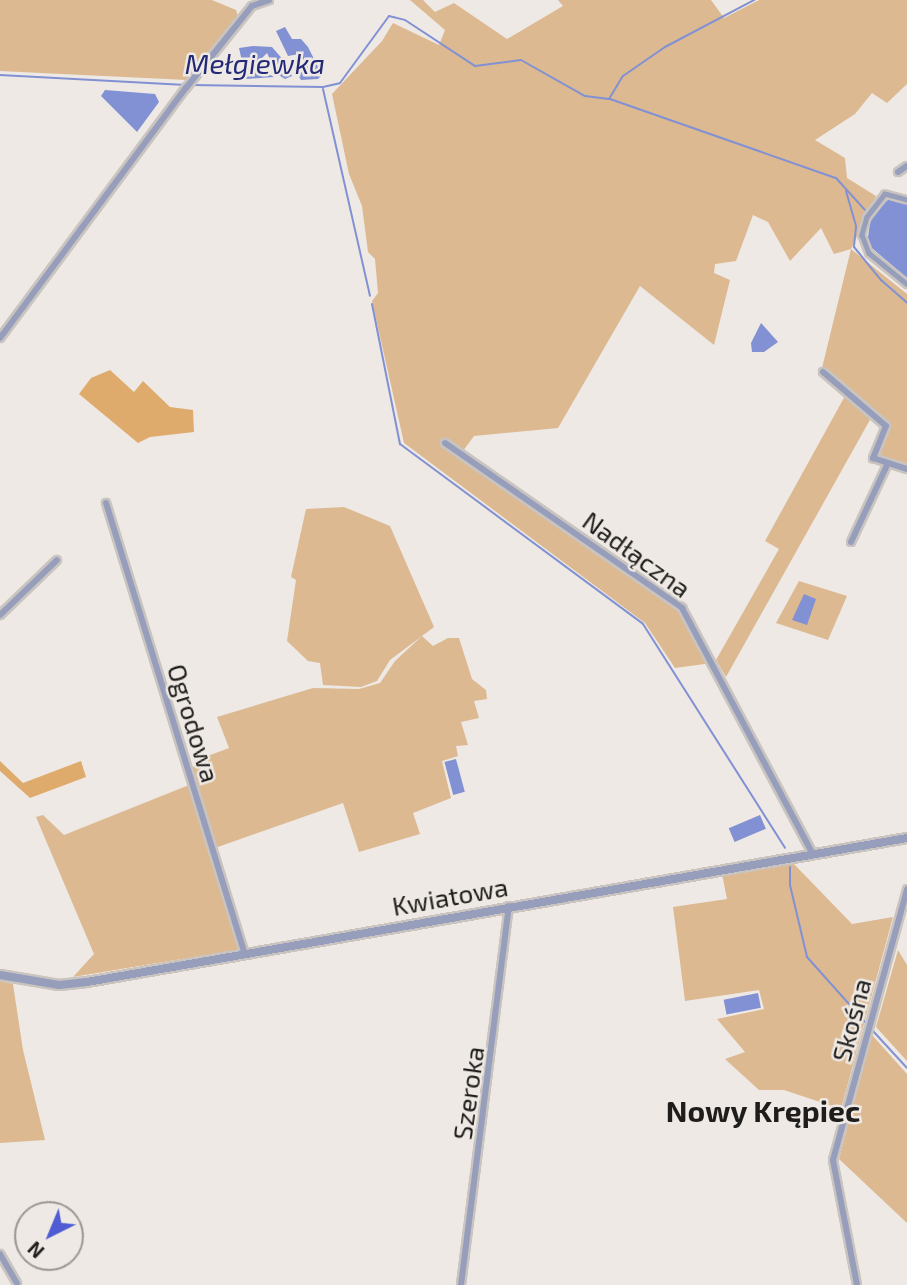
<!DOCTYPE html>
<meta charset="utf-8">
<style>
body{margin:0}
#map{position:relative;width:907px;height:1285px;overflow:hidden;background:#eee9e4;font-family:"Exo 2",sans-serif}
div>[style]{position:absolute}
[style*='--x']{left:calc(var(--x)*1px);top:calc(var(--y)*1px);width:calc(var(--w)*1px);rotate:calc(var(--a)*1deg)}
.green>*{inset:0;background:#dcb991}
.forest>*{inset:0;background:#dfab6d}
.water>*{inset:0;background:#8191d3;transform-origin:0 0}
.stream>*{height:2px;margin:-1px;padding:0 1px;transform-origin:1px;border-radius:1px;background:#8191d3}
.roads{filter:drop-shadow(2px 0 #c9c4c0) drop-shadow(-2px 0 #c9c4c0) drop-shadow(0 2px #c9c4c0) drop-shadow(0 -2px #c9c4c0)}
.pedestrian>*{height:4.5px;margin:-2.25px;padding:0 2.25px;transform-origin:2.25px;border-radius:2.25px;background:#969ebc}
.minor>*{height:6px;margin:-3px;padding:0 3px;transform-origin:3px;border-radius:3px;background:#969ebc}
.tertiary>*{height:8px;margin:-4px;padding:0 4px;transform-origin:4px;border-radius:4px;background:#969ebc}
span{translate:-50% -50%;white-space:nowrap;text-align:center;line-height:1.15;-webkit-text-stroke:5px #eee9e4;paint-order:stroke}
.street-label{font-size:26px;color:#1f1d1b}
.water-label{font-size:28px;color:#242977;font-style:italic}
.quarter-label{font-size:30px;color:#1f1d1b;font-weight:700}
.north{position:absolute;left:14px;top:1201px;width:70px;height:70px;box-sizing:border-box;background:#eee9e4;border:2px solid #9b9794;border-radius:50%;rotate:223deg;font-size:19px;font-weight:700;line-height:28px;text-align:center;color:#1f1d1b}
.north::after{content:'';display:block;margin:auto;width:24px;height:32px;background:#4f5cd2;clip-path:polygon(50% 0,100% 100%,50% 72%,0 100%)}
</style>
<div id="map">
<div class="green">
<i style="clip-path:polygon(0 0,212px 0,236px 10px,238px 16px,187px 80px,0 71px)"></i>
<i style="clip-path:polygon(410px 0,423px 0,435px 12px,454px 3px,507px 39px,563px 6px,558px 0,711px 0,724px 18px,759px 0,907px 0,907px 84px,887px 103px,872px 93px,855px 114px,815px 140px,845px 158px,847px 178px,876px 196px,851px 249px,907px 294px,907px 465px,876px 456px,889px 424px,822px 368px,851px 249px,834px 254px,821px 228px,790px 261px,768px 222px,753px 215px,736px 261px,715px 264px,714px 273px,730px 280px,714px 345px,640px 286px,558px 428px,474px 436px,460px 455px,685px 616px,712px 663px,675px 668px,645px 623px,404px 443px,372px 301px,378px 293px,375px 259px,368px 252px,362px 206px,349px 174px,332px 94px,382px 41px,393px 23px,439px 45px,445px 30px)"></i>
<i style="clip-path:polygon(845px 396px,871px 418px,726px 677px,716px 660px,779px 549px,765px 541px)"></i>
<i style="clip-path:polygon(344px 507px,390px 526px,434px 627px,390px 660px,377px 681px,361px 687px,323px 685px,320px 663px,308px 661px,287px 641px,296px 580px,291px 577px,306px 509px)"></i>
<i style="clip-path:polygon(799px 581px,847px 596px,828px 640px,776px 623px)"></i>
<i style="clip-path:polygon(422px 636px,433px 646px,448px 638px,459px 638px,472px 679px,486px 690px,487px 699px,474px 701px,479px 718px,461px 722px,468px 745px,456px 746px,458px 756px,442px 761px,451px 798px,413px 813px,420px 834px,359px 852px,343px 803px,215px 848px,191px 771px,197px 760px,229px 748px,217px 717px,313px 688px,359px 689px,380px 683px,395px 661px)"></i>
<i style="clip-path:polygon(189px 785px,242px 949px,73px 977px,94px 954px,36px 817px,43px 815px,64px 835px)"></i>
<i style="clip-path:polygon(792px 862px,852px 924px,893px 917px,841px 1109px,784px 1090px,759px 1090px,725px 1059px,745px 1052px,717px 1019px,764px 1009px,759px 990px,685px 1001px,673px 907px,727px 899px,722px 874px)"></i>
<i style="clip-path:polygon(898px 950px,907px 965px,907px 1061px,876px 1027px)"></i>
<i style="clip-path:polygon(0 981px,13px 984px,23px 1050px,45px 1140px,0 1143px)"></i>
<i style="clip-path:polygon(872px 1035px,907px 1074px,907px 1223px,839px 1159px)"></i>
</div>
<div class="forest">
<i style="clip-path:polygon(110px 370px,134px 392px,143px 381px,170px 407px,193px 410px,194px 432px,150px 437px,138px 443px,79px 394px,91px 378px)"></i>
<i style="clip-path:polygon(0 761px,23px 783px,81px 761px,86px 777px,30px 798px,0 771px)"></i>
</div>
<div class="water">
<i style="clip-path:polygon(285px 27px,292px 39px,301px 39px,308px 47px,322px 75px,318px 79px,301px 80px,293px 66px,305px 61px,299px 54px,288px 56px,276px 31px)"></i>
<i style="clip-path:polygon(253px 46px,272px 47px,285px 62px,279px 64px,282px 70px,288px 66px,292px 76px,285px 79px,277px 74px,267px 53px,262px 58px,265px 72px,274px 77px,246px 79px,239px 48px)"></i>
<i style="clip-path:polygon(105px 90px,155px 94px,159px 102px,137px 132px,101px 96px)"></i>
<i style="clip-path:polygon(891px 197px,907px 203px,907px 278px,867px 244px,871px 216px)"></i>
<i style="clip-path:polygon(761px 323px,778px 342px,764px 352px,752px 352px,751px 343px)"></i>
<i style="clip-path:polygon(804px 594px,816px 599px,807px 625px,792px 620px)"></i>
<i style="left:456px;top:759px;width:34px;height:12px;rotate:75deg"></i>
<i style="left:760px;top:815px;width:15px;height:34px;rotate:67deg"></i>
<i style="left:758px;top:993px;width:15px;height:35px;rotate:79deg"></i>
</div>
<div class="stream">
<i style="--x:0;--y:75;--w:186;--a:3.1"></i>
<i style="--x:191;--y:85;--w:132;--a:0.9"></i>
<i style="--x:323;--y:87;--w:17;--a:-13"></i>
<i style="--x:340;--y:83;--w:83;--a:-53.8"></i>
<i style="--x:389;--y:16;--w:16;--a:14"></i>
<i style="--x:405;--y:20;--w:84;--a:33.3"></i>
<i style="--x:475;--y:66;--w:46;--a:-7.4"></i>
<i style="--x:521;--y:60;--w:73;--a:29.4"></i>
<i style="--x:585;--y:96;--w:24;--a:7"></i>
<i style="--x:609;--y:99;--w:27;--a:-59"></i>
<i style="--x:623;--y:76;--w:51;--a:-34.6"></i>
<i style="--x:665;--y:47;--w:101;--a:-27.8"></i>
<i style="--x:323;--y:89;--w:212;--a:77.2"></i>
<i style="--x:610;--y:99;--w:239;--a:19.3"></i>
<i style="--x:836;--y:178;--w:43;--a:47.8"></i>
<i style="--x:846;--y:191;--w:37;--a:74"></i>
<i style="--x:856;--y:227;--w:20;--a:96"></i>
<i style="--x:854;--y:247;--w:43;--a:50.7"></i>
<i style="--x:881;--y:280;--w:35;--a:41"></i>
<i style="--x:372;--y:304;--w:143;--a:78.7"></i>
<i style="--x:400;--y:444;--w:302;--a:36.5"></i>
<i style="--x:643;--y:624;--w:265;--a:57.6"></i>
<i style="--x:790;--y:867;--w:18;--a:90"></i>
<i style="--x:790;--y:885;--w:74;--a:76.7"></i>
<i style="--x:807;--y:957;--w:89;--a:48.2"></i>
<i style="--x:873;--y:1031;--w:50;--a:47.4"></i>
</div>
<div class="roads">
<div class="pedestrian">
<i style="--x:907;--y:200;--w:23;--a:-165"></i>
<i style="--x:885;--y:194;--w:29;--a:128"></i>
<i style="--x:867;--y:217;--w:19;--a:106"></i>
<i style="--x:862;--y:235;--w:19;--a:69"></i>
<i style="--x:869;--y:253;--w:49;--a:39.2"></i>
</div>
<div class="minor">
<i style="--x:898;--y:172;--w:11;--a:-34"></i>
<i style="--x:0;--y:338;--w:312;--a:-53.4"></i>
<i style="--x:186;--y:88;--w:105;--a:-51.2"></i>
<i style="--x:252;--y:6;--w:18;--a:-19"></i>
<i style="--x:823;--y:372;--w:83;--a:40.6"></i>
<i style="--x:886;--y:426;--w:35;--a:112"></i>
<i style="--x:873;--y:458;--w:36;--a:18"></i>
<i style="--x:445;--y:443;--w:289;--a:34.8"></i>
<i style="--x:682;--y:608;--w:279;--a:62"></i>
<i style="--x:106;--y:503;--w:472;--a:72.9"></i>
<i style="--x:851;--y:542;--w:87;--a:-64.9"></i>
<i style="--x:0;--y:615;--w:79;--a:-44"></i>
<i style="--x:0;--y:1254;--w:34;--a:60"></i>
<i style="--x:461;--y:1285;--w:382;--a:-82.8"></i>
<i style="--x:857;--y:1285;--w:127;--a:-100.9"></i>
<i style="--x:833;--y:1160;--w:281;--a:-74.7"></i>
</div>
<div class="tertiary">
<i style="--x:0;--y:975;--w:60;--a:9.6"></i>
<i style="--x:59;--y:985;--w:28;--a:-6"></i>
<i style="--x:87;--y:982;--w:833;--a:-9.96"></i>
</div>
</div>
<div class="street-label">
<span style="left:637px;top:554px;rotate:36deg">Nadłączna</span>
<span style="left:194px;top:723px;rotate:73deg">Ogrodowa</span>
<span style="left:450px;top:896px;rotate:-10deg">Kwiatowa</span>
<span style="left:851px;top:1020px;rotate:-75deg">Skośna</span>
<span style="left:468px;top:1093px;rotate:-82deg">Szeroka</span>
</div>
<div class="water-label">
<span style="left:255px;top:63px">Mełgiewka</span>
</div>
<div class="quarter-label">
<span style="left:763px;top:1110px">Nowy Krępiec</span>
</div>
<div class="north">N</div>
</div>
